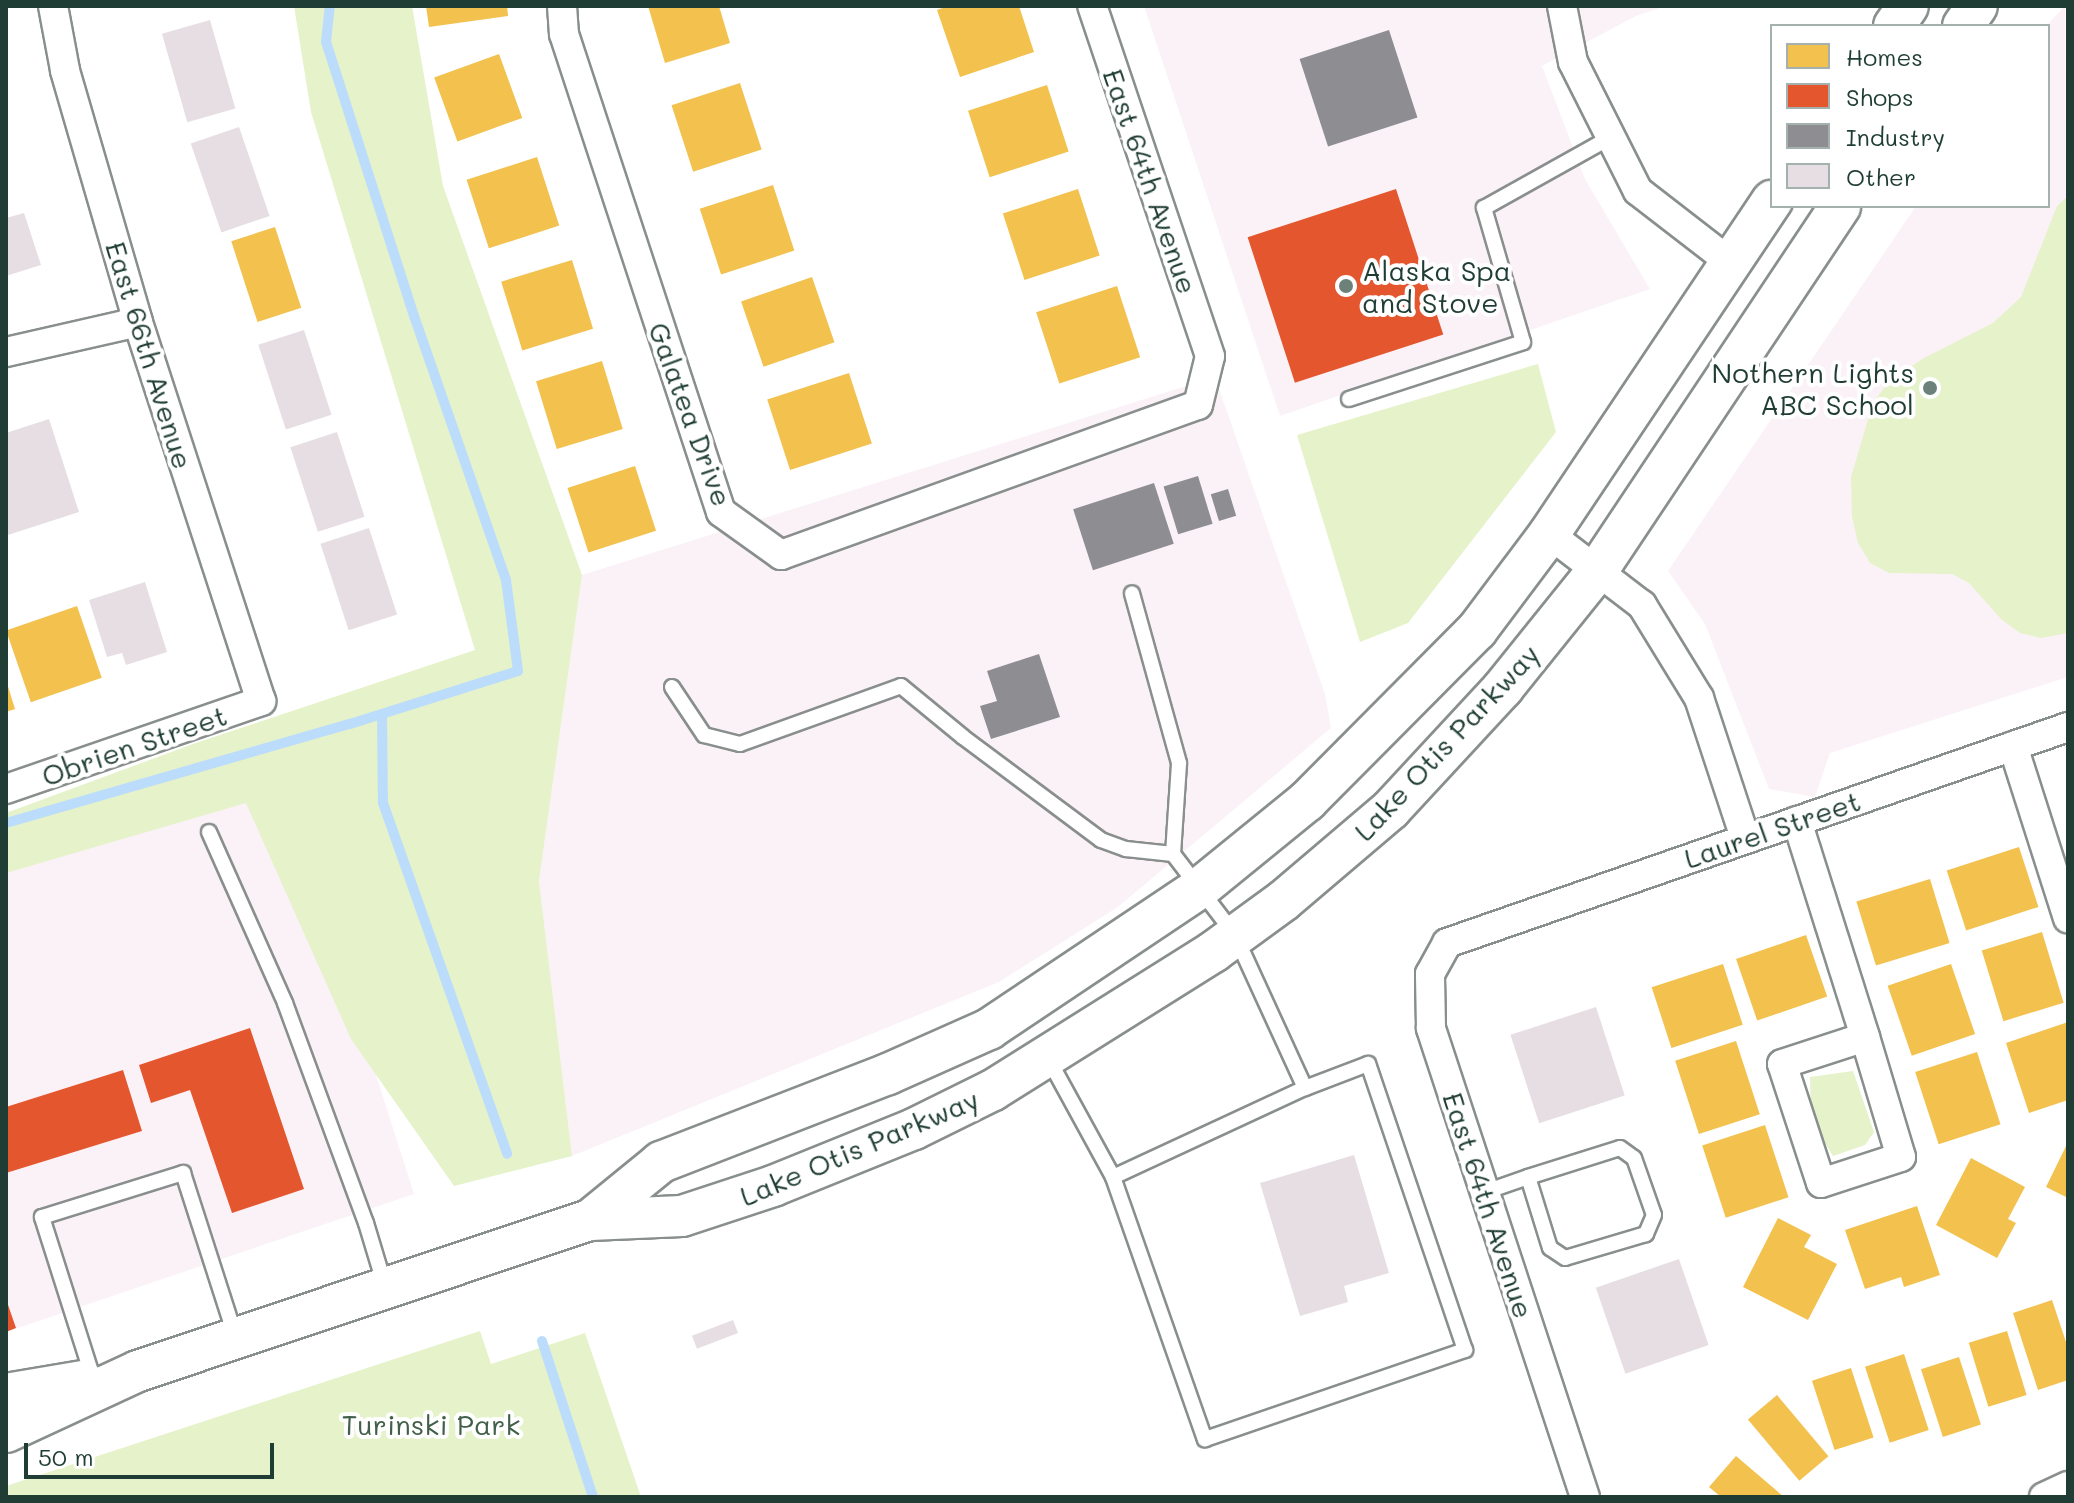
<!DOCTYPE html>
<style>
body{margin:0}
#map{position:relative;width:2074px;height:1503px;overflow:hidden;background:#fff;font-family:Mali,sans-serif}
div>[style]{position:absolute}
[style*='--x']{left:calc(var(--x)*1px);top:calc(var(--y)*1px);width:calc(var(--w)*1px);rotate:calc(var(--a)*1deg)}
.built>*{inset:0;background:#fbf2f8}
.green>*{inset:0;background:#e5f2ca}
.homes>*{inset:0;background:#f2c14e;transform-origin:0 0}
.shops>*{inset:0;background:#e4572e;transform-origin:0 0}
.industry>*{inset:0;background:#8d8d92;transform-origin:0 0}
.stream>*{height:10px;margin:-5px;padding:0 5px;transform-origin:5px;border-radius:5px;background:#bcdcfc}
.building>*{inset:0;background:#e7dee4;transform-origin:0 0}
.roads{filter:drop-shadow(2px 0 #898f8d) drop-shadow(-2px 0 #898f8d) drop-shadow(0 2px #898f8d) drop-shadow(0 -2px #898f8d)}
.lane>*{height:14px;margin:-7px;padding:0 7px;transform-origin:7px;border-radius:7px;background:#fff}
.street>*{height:28px;margin:-14px;padding:0 14px;transform-origin:14px;border-radius:14px;background:#fff}
.secondary>*{height:40px;margin:-20px;padding:0 20px;transform-origin:20px;border-radius:20px;background:#fff}
.dots>*{width:22px;height:22px;translate:-50% -50%;box-sizing:border-box;border:4px solid #fff;border-radius:50%}
span{translate:-50% -50%;white-space:nowrap;text-align:center;line-height:1.15;-webkit-text-stroke:8px #fff;paint-order:stroke}
.street-label{font-size:28px;color:#1f3d34}
.poi-label{font-size:28px;color:#1f3d34}
.left{translate:0 -50%;text-align:left}
.right{translate:-100% -50%;text-align:right}
.park-label{font-size:28px;color:#425f49}
.frame{position:absolute;inset:0;border:8px solid #1f3d34;pointer-events:none}
.legend{position:absolute;left:1770px;top:24px;width:280px;height:184px;box-sizing:border-box;background:#fff;border:2px solid #a5b1ae;margin:0;padding:10px 14px;list-style:none;font-size:24px;color:#1f3d34}
.legend li{display:flex;align-items:center;gap:16px;height:40px}
.legend b{width:40px;border:2px solid #a5b1ae}
.scale{position:absolute;left:24px;top:1443px;width:250px;height:36px;box-sizing:border-box;border:4px solid #1f3d34;border-top:0;padding-left:10px;font-size:24px;line-height:28px;white-space:nowrap;color:#1f3d34;-webkit-text-stroke:6px #fff;paint-order:stroke}
</style>
<div id="map">
<div class="built">
<i style="clip-path:polygon(1144px 6px,1666px 6px,1636px 16px,1542px 66px,1585px 179px,1650px 289px,1280px 416px)"></i>
<i style="clip-path:polygon(2065px 6px,2068px 677px,1830px 753px,1815px 797px,1769px 789px,1705px 624px,1668px 571px,1916px 206px,2048px 206px,2046px 26px)"></i>
<i style="clip-path:polygon(1215px 377px,1325px 694px,1331px 728px,1118px 907px,999px 982px,572px 1156px,539px 881px,582px 575px)"></i>
<i style="clip-path:polygon(271px 745px,414px 1194px,6px 1332px,6px 838px)"></i>
</div>
<div class="green">
<i style="clip-path:polygon(294px 6px,412px 6px,443px 186px,582px 575px,539px 881px,572px 1156px,454px 1186px,351px 1039px,246px 803px,6px 873px,6px 813px,193px 744px,475px 650px,311px 112px)"></i>
<i style="clip-path:polygon(2068px 196px,2068px 633px,2041px 638px,2020px 633px,2001px 619px,1969px 583px,1952px 574px,1889px 573px,1870px 563px,1858px 543px,1852px 517px,1851px 477px,1873px 403px,1890px 380px,1924px 358px,1993px 323px,2021px 297px,2057px 206px)"></i>
<i style="clip-path:polygon(1538px 364px,1556px 432px,1408px 623px,1360px 642px,1297px 435px)"></i>
<i style="clip-path:polygon(1853px 1071px,1874px 1132px,1865px 1145px,1833px 1156px,1811px 1120px,1810px 1077px)"></i>
<i style="clip-path:polygon(480px 1331px,491px 1364px,585px 1333px,641px 1497px,6px 1497px,6px 1486px)"></i>
</div>
<div class="homes">
<i style="clip-path:polygon(426px 6px,507px 6px,508px 16px,429px 27px)"></i>
<i style="clip-path:polygon(648px 6px,719px 6px,730px 43px,665px 63px)"></i>
<i style="clip-path:polygon(948px 6px,1019px 6px,1034px 52px,960px 77px,937px 10px)"></i>
<i style="left:499px;top:54px;width:68px;height:69px;rotate:70deg"></i>
<i style="left:740px;top:83px;width:70px;height:72px;rotate:72deg"></i>
<i style="left:1047px;top:85px;width:70px;height:83px;rotate:72deg"></i>
<i style="left:537px;top:157px;width:72px;height:74px;rotate:72deg"></i>
<i style="left:773px;top:185px;width:69px;height:77px;rotate:72deg"></i>
<i style="left:1078px;top:189px;width:70px;height:79px;rotate:72deg"></i>
<i style="left:275px;top:227px;width:85px;height:46px;rotate:72deg"></i>
<i style="left:572px;top:260px;width:72px;height:74px;rotate:73deg"></i>
<i style="left:812px;top:277px;width:69px;height:75px;rotate:71deg"></i>
<i style="left:1117px;top:286px;width:75px;height:85px;rotate:72deg"></i>
<i style="left:602px;top:361px;width:71px;height:69px;rotate:73deg"></i>
<i style="left:849px;top:373px;width:74px;height:86px;rotate:72deg"></i>
<i style="left:635px;top:466px;width:68px;height:71px;rotate:72deg"></i>
<i style="left:77px;top:606px;width:76px;height:75px;rotate:71deg"></i>
<i style="clip-path:polygon(6px 680px,15px 709px,6px 712px)"></i>
<i style="left:2019px;top:847px;width:63px;height:76px;rotate:72deg"></i>
<i style="left:1930px;top:879px;width:67px;height:77px;rotate:73deg"></i>
<i style="left:2042px;top:932px;width:74px;height:63px;rotate:73deg"></i>
<i style="left:1806px;top:935px;width:65px;height:74px;rotate:71deg"></i>
<i style="left:1723px;top:964px;width:64px;height:75px;rotate:72deg"></i>
<i style="left:1951px;top:964px;width:74px;height:67px;rotate:71deg"></i>
<i style="clip-path:polygon(2068px 1022px,2068px 1100px,2029px 1113px,2006px 1043px)"></i>
<i style="left:1736px;top:1041px;width:77px;height:64px;rotate:72deg"></i>
<i style="left:1977px;top:1052px;width:76px;height:65px;rotate:72deg"></i>
<i style="left:1765px;top:1125px;width:76px;height:66px;rotate:72deg"></i>
<i style="clip-path:polygon(2068px 1142px,2068px 1198px,2046px 1187px)"></i>
<i style="clip-path:polygon(1971px 1158px,2025px 1187px,2008px 1219px,2016px 1223px,1997px 1258px,1936px 1225px)"></i>
<i style="clip-path:polygon(1917px 1206px,1940px 1275px,1904px 1287px,1901px 1277px,1865px 1289px,1845px 1230px)"></i>
<i style="clip-path:polygon(1778px 1218px,1811px 1235px,1804px 1247px,1837px 1264px,1808px 1320px,1743px 1287px)"></i>
<i style="clip-path:polygon(2052px 1300px,2068px 1348px,2068px 1380px,2038px 1390px,2013px 1313px)"></i>
<i style="left:2007px;top:1331px;width:67px;height:40px;rotate:73deg"></i>
<i style="left:1904px;top:1354px;width:80px;height:41px;rotate:72deg"></i>
<i style="left:1959px;top:1357px;width:71px;height:40px;rotate:72deg"></i>
<i style="left:1851px;top:1368px;width:73px;height:41px;rotate:72deg"></i>
<i style="left:1777px;top:1395px;width:80px;height:38px;rotate:50deg"></i>
<i style="clip-path:polygon(1736px 1456px,1784px 1497px,1721px 1497px,1709px 1487px)"></i>
</div>
<div class="shops">
<i style="left:1396px;top:189px;width:153px;height:156px;rotate:72deg"></i>
<i style="clip-path:polygon(250px 1028px,304px 1189px,232px 1213px,190px 1090px,151px 1103px,139px 1065px)"></i>
<i style="clip-path:polygon(123px 1070px,142px 1131px,6px 1173px,6px 1107px)"></i>
<i style="clip-path:polygon(6px 1299px,16px 1328px,6px 1332px)"></i>
</div>
<div class="industry">
<i style="left:1389px;top:30px;width:92px;height:94px;rotate:72deg"></i>
<i style="left:1198px;top:476px;width:50px;height:36px;rotate:73deg"></i>
<i style="left:1154px;top:483px;width:64px;height:85px;rotate:72deg"></i>
<i style="left:1228px;top:489px;width:28px;height:18px;rotate:73deg"></i>
<i style="clip-path:polygon(1039px 654px,1060px 717px,991px 739px,980px 706px,997px 701px,987px 671px)"></i>
</div>
<div class="stream">
<i style="--x:382;--y:714;--w:89;--a:89.4"></i>
<i style="--x:383;--y:803;--w:372;--a:70.5"></i>
<i style="--x:6;--y:823;--w:358;--a:-16.1"></i>
<i style="--x:350;--y:724;--w:176;--a:-17.5"></i>
<i style="--x:518;--y:671;--w:92;--a:-97.5"></i>
<i style="--x:506;--y:580;--w:280;--a:-109.2"></i>
<i style="--x:414;--y:316;--w:288;--a:-107.8"></i>
<i style="--x:326;--y:42;--w:36;--a:-84"></i>
<i style="--x:542;--y:1341;--w:164;--a:71.9"></i>
</div>
<div class="building">
<i style="left:210px;top:20px;width:92px;height:50px;rotate:74deg"></i>
<i style="left:239px;top:127px;width:94px;height:51px;rotate:71deg"></i>
<i style="clip-path:polygon(24px 213px,41px 265px,6px 276px,6px 218px)"></i>
<i style="left:304px;top:330px;width:89px;height:48px;rotate:72deg"></i>
<i style="clip-path:polygon(49px 419px,79px 512px,8px 535px,6px 433px)"></i>
<i style="left:337px;top:432px;width:89px;height:49px;rotate:72deg"></i>
<i style="left:369px;top:528px;width:91px;height:51px;rotate:72deg"></i>
<i style="clip-path:polygon(145px 582px,167px 652px,126px 665px,122px 653px,107px 657px,89px 600px)"></i>
<i style="left:1596px;top:1007px;width:93px;height:90px;rotate:72deg"></i>
<i style="clip-path:polygon(1354px 1155px,1389px 1273px,1344px 1286px,1348px 1302px,1300px 1316px,1260px 1183px)"></i>
<i style="left:1679px;top:1259px;width:91px;height:88px;rotate:71deg"></i>
<i style="left:733px;top:1320px;width:14px;height:44px;rotate:69deg"></i>
</div>
<div class="roads">
<div class="lane">
<i style="--x:1349;--y:399;--w:183;--a:-18.1"></i>
<i style="--x:1523;--y:342;--w:140;--a:-106.2"></i>
<i style="--x:1484;--y:208;--w:145;--a:-29.2"></i>
<i style="--x:672;--y:687;--w:58;--a:56.3"></i>
<i style="--x:704;--y:735;--w:37;--a:14"></i>
<i style="--x:740;--y:744;--w:171;--a:-19.8"></i>
<i style="--x:901;--y:686;--w:80;--a:39.4"></i>
<i style="--x:963;--y:737;--w:172;--a:36.7"></i>
<i style="--x:1101;--y:840;--w:27;--a:20"></i>
<i style="--x:1126;--y:849;--w:47;--a:6.1"></i>
<i style="--x:209;--y:832;--w:187;--a:66"></i>
<i style="--x:285;--y:1003;--w:234;--a:69.8"></i>
<i style="--x:366;--y:1223;--w:66;--a:73.2"></i>
<i style="--x:1049;--y:1060;--w:133;--a:61.3"></i>
<i style="--x:1113;--y:1177;--w:212;--a:-24.9"></i>
<i style="--x:1305;--y:1088;--w:168;--a:-114.6"></i>
<i style="--x:1235;--y:935;--w:102;--a:-127.4"></i>
<i style="--x:1173;--y:854;--w:91;--a:-86.2"></i>
<i style="--x:1179;--y:763;--w:176;--a:-105.5"></i>
<i style="--x:1113;--y:1177;--w:278;--a:70.7"></i>
<i style="--x:1205;--y:1439;--w:275;--a:-18.9"></i>
<i style="--x:1465;--y:1350;--w:302;--a:-108.7"></i>
<i style="--x:1368;--y:1064;--w:67;--a:159.1"></i>
<i style="--x:1485;--y:1192;--w:46;--a:-19.2"></i>
<i style="--x:1528;--y:1177;--w:96;--a:-17.5"></i>
<i style="--x:1620;--y:1148;--w:17;--a:36"></i>
<i style="--x:1634;--y:1158;--w:60;--a:70.7"></i>
<i style="--x:1654;--y:1215;--w:21;--a:113"></i>
<i style="--x:1646;--y:1234;--w:84;--a:163.5"></i>
<i style="--x:1565;--y:1258;--w:18;--a:-146"></i>
<i style="--x:1550;--y:1248;--w:74;--a:-107.2"></i>
<i style="--x:93;--y:1378;--w:169;--a:-107.6"></i>
<i style="--x:42;--y:1217;--w:148;--a:-17.3"></i>
<i style="--x:183;--y:1173;--w:170;--a:72.2"></i>
</div>
<div class="street">
<i style="--x:562;--y:6;--w:28;--a:86"></i>
<i style="--x:564;--y:34;--w:503;--a:71.82"></i>
<i style="--x:721;--y:512;--w:74;--a:35.6"></i>
<i style="--x:781;--y:555;--w:443;--a:-19.8"></i>
<i style="--x:1198;--y:405;--w:50;--a:-76.2"></i>
<i style="--x:1210;--y:356;--w:369;--a:-108.6"></i>
<i style="--x:1562;--y:6;--w:57;--a:78.9"></i>
<i style="--x:1573;--y:62;--w:144;--a:63.3"></i>
<i style="--x:1638;--y:191;--w:116;--a:37.7"></i>
<i style="--x:6;--y:352;--w:135;--a:-12.8"></i>
<i style="--x:1549;--y:534;--w:117;--a:37.4"></i>
<i style="--x:1642;--y:605;--w:109;--a:58.5"></i>
<i style="--x:1699;--y:698;--w:147;--a:71.8"></i>
<i style="--x:2013;--y:746;--w:181;--a:72.3"></i>
<i style="--x:6;--y:789;--w:270;--a:-19"></i>
<i style="--x:261;--y:701;--w:398;--a:-108"></i>
<i style="--x:138;--y:322;--w:262;--a:-106.2"></i>
<i style="--x:65;--y:70;--w:65;--a:-100.6"></i>
<i style="--x:1797;--y:821;--w:226;--a:72.5"></i>
<i style="--x:1865;--y:1037;--w:125;--a:73.3"></i>
<i style="--x:1901;--y:1157;--w:84;--a:162"></i>
<i style="--x:1821;--y:1183;--w:125;--a:-108.1"></i>
<i style="--x:1782;--y:1064;--w:87;--a:-18"></i>
<i style="--x:1585;--y:1497;--w:494;--a:-108.2"></i>
<i style="--x:1431;--y:1028;--w:54;--a:-91.1"></i>
<i style="--x:1430;--y:974;--w:35;--a:-61"></i>
<i style="--x:1447;--y:943;--w:657;--a:-19.18"></i>
<i style="--x:2044;--y:1497;--w:26;--a:-25"></i>
</div>
<div class="secondary">
<i style="--x:1894;--y:26;--w:24;--a:-55"></i>
<i style="--x:1963;--y:26;--w:24;--a:-55"></i>
<i style="--x:590;--y:1220;--w:92;--a:-39.2"></i>
<i style="--x:661;--y:1162;--w:243;--a:-21.2"></i>
<i style="--x:888;--y:1074;--w:111;--a:-24"></i>
<i style="--x:989;--y:1029;--w:254;--a:-33.8"></i>
<i style="--x:1200;--y:888;--w:138;--a:-39.1"></i>
<i style="--x:1307;--y:801;--w:241;--a:-45.2"></i>
<i style="--x:1477;--y:630;--w:120;--a:-53.1"></i>
<i style="--x:1549;--y:534;--w:401;--a:-56.2"></i>
<i style="--x:6;--y:1394;--w:78;--a:-9.6"></i>
<i style="--x:6;--y:1432;--w:145;--a:-24.8"></i>
<i style="--x:138;--y:1371;--w:477;--a:-18.5"></i>
<i style="--x:590;--y:1220;--w:92;--a:-2.5"></i>
<i style="--x:682;--y:1216;--w:96;--a:-18.2"></i>
<i style="--x:773;--y:1186;--w:152;--a:-22"></i>
<i style="--x:914;--y:1129;--w:88;--a:-26.3"></i>
<i style="--x:993;--y:1090;--w:260;--a:-32.1"></i>
<i style="--x:1213;--y:952;--w:87;--a:-36.1"></i>
<i style="--x:1283;--y:901;--w:142;--a:-40.4"></i>
<i style="--x:1391;--y:809;--w:165;--a:-47.2"></i>
<i style="--x:1503;--y:688;--w:150;--a:-51.2"></i>
<i style="--x:1597;--y:571;--w:438;--a:-56.3"></i>
</div>
</div>
<div class="dots">
<i style="left:1346px;top:286px;background:#6d817b"></i>
<i style="left:1930px;top:388px;background:#6d817b"></i>
</div>
<div class="street-label">
<span style="left:1151px;top:181px;rotate:71deg">East 64th Avenue</span>
<span style="left:150px;top:355px;rotate:73deg">East 66th Avenue</span>
<span style="left:691px;top:414px;rotate:70deg">Galatea Drive</span>
<span style="left:1446px;top:742px;rotate:-47deg">Lake Otis Parkway</span>
<span style="left:134px;top:745px;rotate:-19deg">Obrien Street</span>
<span style="left:1772px;top:829px;rotate:-19deg">Laurel Street</span>
<span style="left:859px;top:1147px;rotate:-23deg">Lake Otis Parkway</span>
<span style="left:1489px;top:1205px;rotate:72deg">East 64th Avenue</span>
</div>
<div class="poi-label">
<span class="left" style="left:1362px;top:286px">Alaska Spa<br>and Stove</span>
<span class="right" style="left:1914px;top:388px">Nothern Lights<br>ABC School</span>
</div>
<div class="park-label">
<span style="left:431px;top:1424px">Turinski Park</span>
</div>
<div class="frame"></div>
<ul class="legend">
<li><b style="height:22px;background:#f2c14e"></b>Homes</li>
<li><b style="height:22px;background:#e4572e"></b>Shops</li>
<li><b style="height:22px;background:#8d8d92"></b>Industry</li>
<li><b style="height:22px;background:#e7dee4"></b>Other</li>
</ul>
<div class="scale">50 m</div>
</div>
